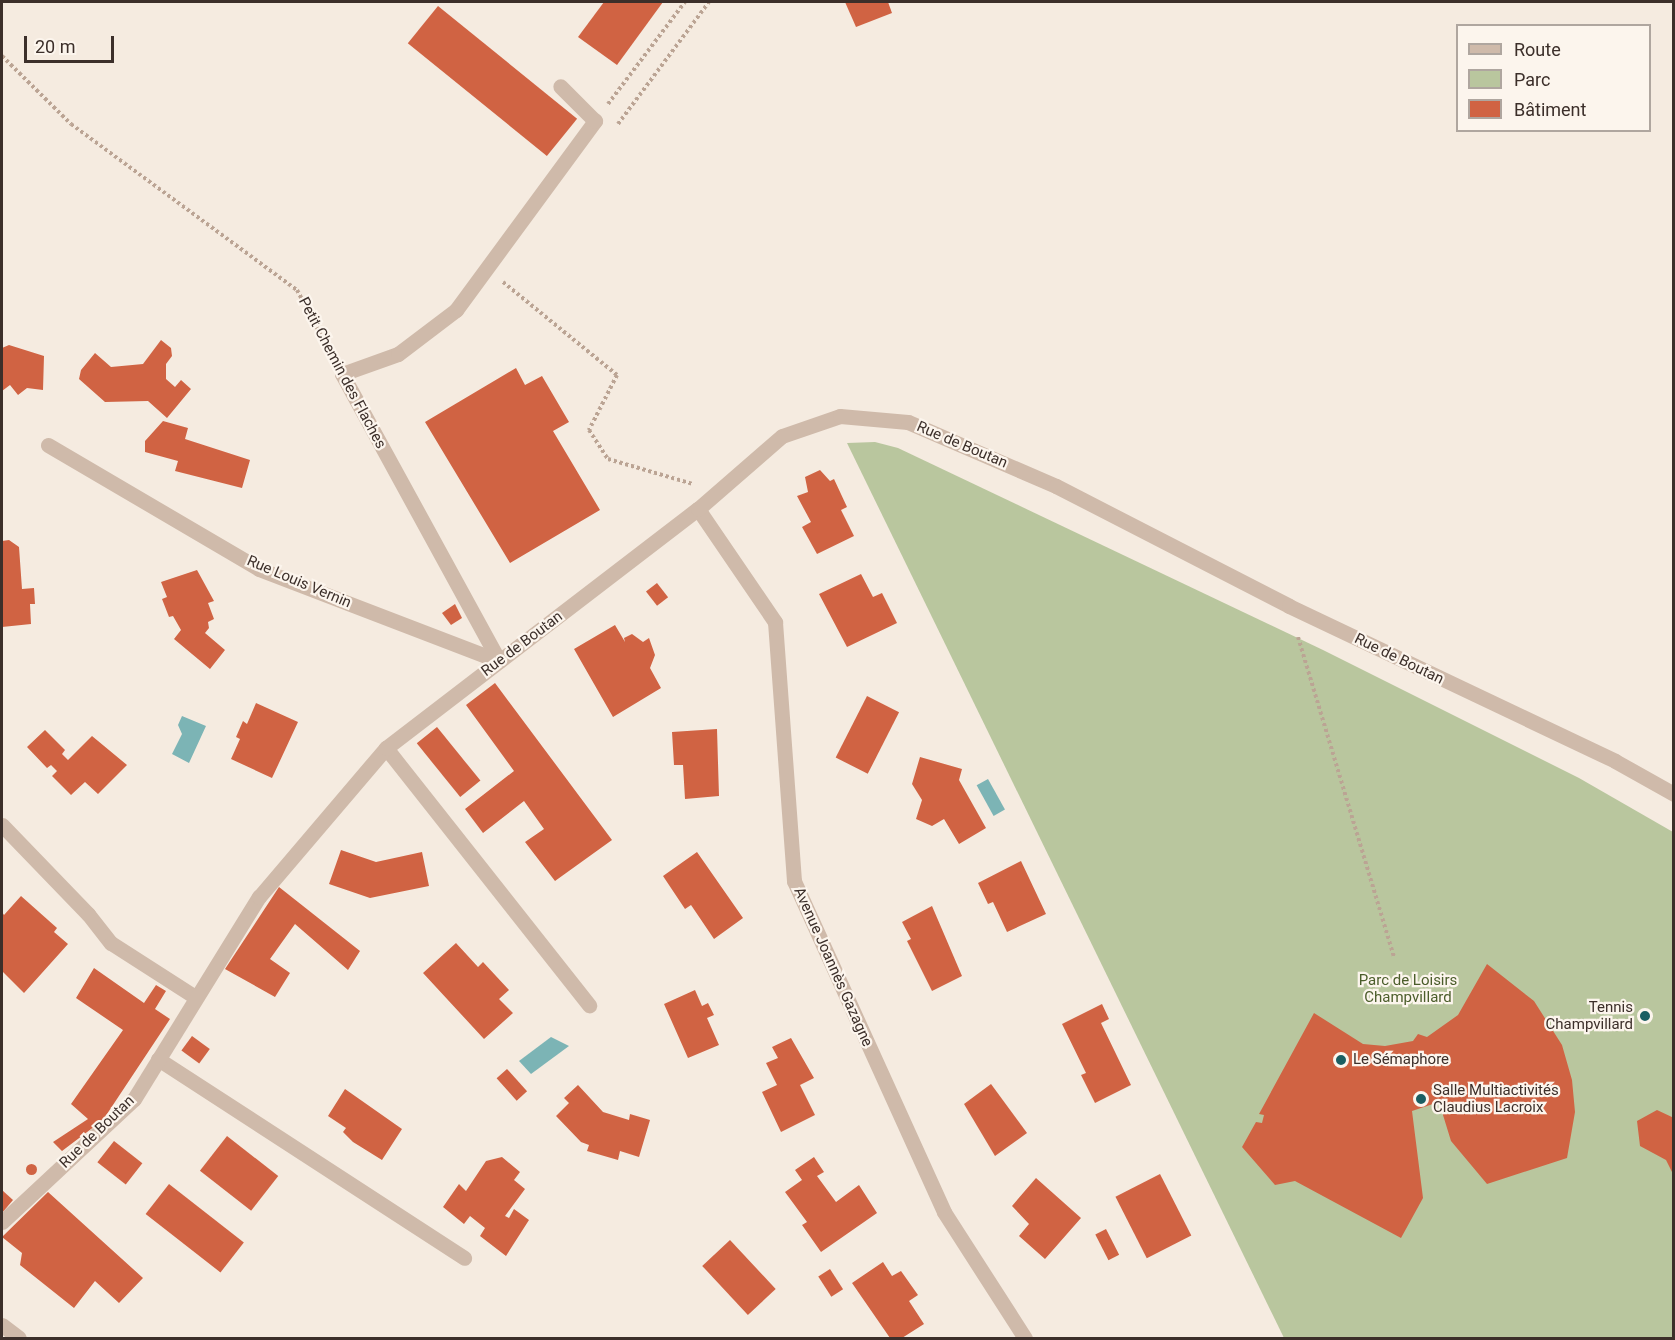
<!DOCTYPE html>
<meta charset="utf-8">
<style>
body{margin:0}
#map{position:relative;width:1675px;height:1340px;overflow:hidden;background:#f5ebe0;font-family:Roboto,sans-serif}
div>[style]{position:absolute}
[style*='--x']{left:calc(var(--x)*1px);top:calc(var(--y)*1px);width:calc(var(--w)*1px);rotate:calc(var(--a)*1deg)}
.green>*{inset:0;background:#b9c69e}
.water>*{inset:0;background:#7cb4b5;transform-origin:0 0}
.building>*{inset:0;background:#d06343;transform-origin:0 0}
.round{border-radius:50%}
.path>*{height:4px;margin-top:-2px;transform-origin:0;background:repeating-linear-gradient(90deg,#bba494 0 3px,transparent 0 6px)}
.service>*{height:15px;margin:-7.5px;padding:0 7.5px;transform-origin:7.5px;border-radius:7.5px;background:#cfbaaa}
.minor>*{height:15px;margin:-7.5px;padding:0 7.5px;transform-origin:7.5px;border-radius:7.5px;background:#cfbaaa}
.dots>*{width:16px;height:16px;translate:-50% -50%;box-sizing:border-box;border:3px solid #fcf5ed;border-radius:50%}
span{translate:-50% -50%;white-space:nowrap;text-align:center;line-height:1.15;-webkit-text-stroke:4.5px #fcf5ed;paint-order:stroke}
.street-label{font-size:15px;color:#3c2f2a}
.park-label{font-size:15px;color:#4b5d2b}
.poi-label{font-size:15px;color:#3c2f2a}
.right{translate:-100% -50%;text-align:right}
.left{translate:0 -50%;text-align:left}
.frame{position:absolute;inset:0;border:3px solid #3c2f2a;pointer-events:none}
.legend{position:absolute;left:1456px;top:24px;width:195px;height:108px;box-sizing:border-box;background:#fcf5ed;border:2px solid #afa69f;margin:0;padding:8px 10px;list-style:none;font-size:18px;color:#3c2f2a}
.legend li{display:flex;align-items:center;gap:12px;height:30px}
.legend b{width:30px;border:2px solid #afa69f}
.scale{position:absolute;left:24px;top:36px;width:90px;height:27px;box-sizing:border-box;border:3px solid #3c2f2a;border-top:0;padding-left:8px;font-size:18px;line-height:21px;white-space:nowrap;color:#3c2f2a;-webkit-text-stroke:4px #fcf5ed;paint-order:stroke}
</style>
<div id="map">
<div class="green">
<i style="clip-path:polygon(875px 442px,898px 448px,1323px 650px,1579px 778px,1673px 832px,1673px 1338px,1284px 1338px,847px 443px)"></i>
</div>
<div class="water">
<i style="clip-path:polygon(182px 716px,206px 726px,189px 763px,172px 754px,182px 734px,178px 725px)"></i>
<i style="left:988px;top:779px;width:35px;height:13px;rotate:61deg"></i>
<i style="clip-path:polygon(551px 1037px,569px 1046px,531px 1074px,519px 1061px)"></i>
</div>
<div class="building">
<i style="clip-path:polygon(604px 2px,663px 2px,617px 65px,578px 37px)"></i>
<i style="clip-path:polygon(845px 2px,888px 2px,892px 13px,856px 27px)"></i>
<i style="left:438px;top:6px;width:179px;height:48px;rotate:39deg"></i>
<i style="clip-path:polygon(161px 340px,171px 348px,172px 356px,166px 364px,166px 379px,175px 387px,181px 380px,191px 389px,167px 418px,148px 401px,105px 402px,79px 379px,81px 370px,95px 353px,111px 367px,143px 364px)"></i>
<i style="clip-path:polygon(9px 345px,44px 356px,43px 390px,27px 388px,18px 395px,10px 385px,2px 391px,2px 348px)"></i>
<i style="clip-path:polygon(516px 368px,525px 385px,542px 376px,569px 422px,553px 431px,600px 510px,510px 563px,425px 422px)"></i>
<i style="clip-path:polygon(163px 421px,188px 428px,185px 439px,250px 460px,242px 488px,175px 471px,178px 461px,145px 452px,145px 441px)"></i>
<i style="clip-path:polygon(820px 470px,830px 481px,834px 479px,847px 507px,841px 510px,854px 536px,817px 554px,802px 527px,811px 522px,797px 496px,808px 492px,805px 477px)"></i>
<i style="clip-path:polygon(9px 540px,19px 547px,22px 589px,34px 588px,35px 604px,30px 604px,31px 624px,2px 627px,2px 541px)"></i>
<i style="clip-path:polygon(197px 570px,214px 601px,208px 603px,214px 619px,208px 622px,209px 628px,205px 633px,225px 650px,210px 669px,174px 639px,181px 630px,173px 616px,169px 617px,162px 599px,167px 597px,161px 582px)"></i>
<i style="clip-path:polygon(861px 574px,873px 597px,882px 593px,897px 623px,847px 647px,819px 594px)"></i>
<i style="left:657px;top:583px;width:18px;height:14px;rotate:52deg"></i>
<i style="clip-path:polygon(455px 604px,462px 618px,451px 625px,442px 613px)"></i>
<i style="clip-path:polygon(615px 625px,625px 642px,624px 638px,632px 634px,643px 642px,649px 638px,655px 655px,650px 668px,661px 688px,613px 717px,574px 649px)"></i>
<i style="clip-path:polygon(495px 683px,612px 840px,555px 881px,525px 842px,544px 829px,524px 801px,483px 833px,465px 809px,514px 771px,466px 705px)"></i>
<i style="left:867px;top:696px;width:36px;height:69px;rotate:27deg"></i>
<i style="clip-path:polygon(256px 703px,298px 722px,272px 778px,231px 759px,240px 739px,236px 737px,243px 721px,247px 724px)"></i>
<i style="left:437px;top:727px;width:69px;height:26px;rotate:51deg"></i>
<i style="clip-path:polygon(717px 729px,719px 796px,685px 799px,683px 765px,674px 765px,672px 732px)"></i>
<i style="clip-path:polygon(45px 730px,65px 750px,62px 754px,68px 760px,92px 736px,127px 765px,98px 794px,85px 782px,71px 795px,52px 776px,57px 771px,51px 765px,47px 768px,27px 747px)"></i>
<i style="clip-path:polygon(920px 757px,962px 769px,959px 780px,986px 828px,959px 844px,944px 819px,932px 826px,916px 819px,922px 800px,912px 784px)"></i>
<i style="clip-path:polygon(341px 850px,376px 862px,422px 852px,429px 886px,370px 898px,329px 884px)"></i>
<i style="clip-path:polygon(697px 852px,743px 918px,714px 939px,691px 905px,685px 909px,663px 876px)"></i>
<i style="clip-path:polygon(1021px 861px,1046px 914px,1007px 932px,993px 902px,988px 904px,978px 883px)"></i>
<i style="clip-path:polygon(279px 887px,360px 951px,348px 970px,295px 924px,270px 959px,290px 973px,275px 997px,225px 969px)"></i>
<i style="clip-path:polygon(21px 896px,57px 928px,54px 932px,68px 944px,24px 993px,2px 971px,2px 912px,4px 915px)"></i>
<i style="clip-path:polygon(932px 906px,962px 976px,932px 991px,907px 941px,911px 939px,902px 922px)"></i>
<i style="clip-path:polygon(456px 943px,478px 967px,483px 962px,509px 990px,499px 999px,513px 1013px,484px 1039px,423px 973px)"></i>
<i style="clip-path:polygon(1487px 964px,1534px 1001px,1562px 1045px,1572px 1080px,1575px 1112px,1567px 1158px,1487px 1184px,1451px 1141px,1439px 1102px,1412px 1111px,1423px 1198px,1401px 1238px,1295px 1181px,1275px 1185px,1242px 1147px,1256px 1122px,1262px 1123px,1264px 1115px,1259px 1114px,1314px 1013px,1363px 1044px,1385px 1046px,1413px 1041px,1418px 1034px,1427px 1037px,1458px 1015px)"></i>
<i style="clip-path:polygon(94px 968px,144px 1003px,156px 985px,166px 991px,155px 1009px,170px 1019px,103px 1120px,62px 1151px,53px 1142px,88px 1119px,71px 1104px,123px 1030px,76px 998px)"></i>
<i style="clip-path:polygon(695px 990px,702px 1006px,708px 1003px,714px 1015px,707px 1018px,719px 1045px,688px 1058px,664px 1004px)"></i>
<i style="clip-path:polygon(1102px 1004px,1109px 1019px,1101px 1023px,1131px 1085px,1095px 1103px,1081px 1075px,1086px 1073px,1062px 1024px)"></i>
<i style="left:192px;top:1036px;width:22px;height:18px;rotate:36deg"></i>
<i style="clip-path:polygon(791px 1038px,814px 1078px,800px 1085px,815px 1115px,781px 1132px,762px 1092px,777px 1085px,766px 1063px,778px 1058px,772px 1047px)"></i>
<i style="left:507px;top:1069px;width:30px;height:14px;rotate:48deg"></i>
<i style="clip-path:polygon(991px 1084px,1027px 1133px,995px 1156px,964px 1104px)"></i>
<i style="clip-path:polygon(578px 1085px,603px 1112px,629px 1120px,630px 1114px,650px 1120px,639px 1157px,620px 1151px,618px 1160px,587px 1151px,589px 1145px,581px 1142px,556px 1116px,569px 1103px,564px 1098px)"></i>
<i style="clip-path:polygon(345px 1089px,402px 1129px,382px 1160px,353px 1142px,343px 1132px,346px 1128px,328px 1116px)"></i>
<i style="clip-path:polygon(1657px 1110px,1674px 1118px,1674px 1176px,1666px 1160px,1640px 1146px,1637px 1121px)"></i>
<i style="left:227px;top:1136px;width:65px;height:44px;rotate:38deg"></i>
<i style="left:114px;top:1141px;width:36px;height:27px;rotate:38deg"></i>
<i style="clip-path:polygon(502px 1157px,520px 1172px,514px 1180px,525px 1189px,505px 1216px,509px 1218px,514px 1209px,529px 1220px,506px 1256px,480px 1236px,485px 1228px,470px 1216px,464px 1224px,443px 1207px,459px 1184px,466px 1191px,486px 1161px)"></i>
<i style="clip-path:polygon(814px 1157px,824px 1172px,817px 1176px,836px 1202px,859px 1185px,877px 1213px,821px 1252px,802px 1225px,807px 1222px,785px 1192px,802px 1180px,795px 1170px)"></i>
<i class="round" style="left:25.5px;top:1163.5px;width:11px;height:11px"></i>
<i style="left:1160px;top:1174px;width:69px;height:50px;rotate:63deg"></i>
<i style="clip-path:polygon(1036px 1178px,1081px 1218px,1045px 1259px,1019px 1236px,1029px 1224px,1012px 1206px)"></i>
<i style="left:169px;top:1184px;width:95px;height:38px;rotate:38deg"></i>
<i style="clip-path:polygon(2px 1190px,13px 1200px,2px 1213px)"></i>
<i style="clip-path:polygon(48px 1192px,143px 1278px,119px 1303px,95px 1281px,74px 1308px,20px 1265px,22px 1253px,2px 1237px)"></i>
<i style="left:1106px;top:1229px;width:29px;height:12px;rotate:63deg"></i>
<i style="left:730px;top:1240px;width:67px;height:38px;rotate:47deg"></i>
<i style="clip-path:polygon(883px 1262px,892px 1276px,901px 1271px,918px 1295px,909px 1301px,924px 1324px,902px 1338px,890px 1338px,852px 1283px)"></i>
<i style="left:830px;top:1269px;width:24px;height:14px;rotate:57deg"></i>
</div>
<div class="path">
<i style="--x:2;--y:56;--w:97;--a:44.6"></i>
<i style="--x:71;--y:124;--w:280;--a:36.3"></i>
<i style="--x:297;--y:290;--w:72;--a:62"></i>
<i style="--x:608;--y:104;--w:128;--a:-53"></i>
<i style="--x:618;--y:124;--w:152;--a:-53.3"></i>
<i style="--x:503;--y:282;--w:147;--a:39.2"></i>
<i style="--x:617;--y:375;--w:62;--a:117"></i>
<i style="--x:589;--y:430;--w:35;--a:57"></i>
<i style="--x:608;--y:459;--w:89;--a:16.4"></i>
<i style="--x:1298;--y:637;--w:335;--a:73.3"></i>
</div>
<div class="service">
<i style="--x:342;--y:374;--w:59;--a:-19.7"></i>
<i style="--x:398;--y:354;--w:73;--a:-37.2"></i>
<i style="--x:456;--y:310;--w:235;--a:-53.7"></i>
<i style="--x:595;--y:121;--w:49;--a:-135"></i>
<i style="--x:158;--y:1059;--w:365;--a:33"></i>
</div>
<div class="minor">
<i style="--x:342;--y:374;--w:327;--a:61.3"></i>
<i style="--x:48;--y:445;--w:245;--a:30.4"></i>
<i style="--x:259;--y:569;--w:257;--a:21"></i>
<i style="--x:698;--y:509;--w:137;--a:55.7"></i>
<i style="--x:775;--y:622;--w:260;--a:85.8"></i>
<i style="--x:794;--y:881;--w:363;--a:65.6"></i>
<i style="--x:944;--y:1212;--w:150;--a:57.3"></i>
<i style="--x:386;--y:748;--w:328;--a:51.7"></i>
<i style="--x:2;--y:825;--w:124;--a:46"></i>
<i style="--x:88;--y:914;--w:37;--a:52"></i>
<i style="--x:111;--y:943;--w:100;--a:32.7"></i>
<i style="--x:2;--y:1222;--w:180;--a:-43"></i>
<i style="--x:134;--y:1099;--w:238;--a:-58.3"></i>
<i style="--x:259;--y:897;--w:196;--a:-49.6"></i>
<i style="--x:386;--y:748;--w:393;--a:-37.5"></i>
<i style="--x:698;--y:509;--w:111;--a:-41"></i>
<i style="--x:782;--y:436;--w:61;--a:-19"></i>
<i style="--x:840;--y:416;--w:68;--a:5"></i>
<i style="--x:908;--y:422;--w:161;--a:23.4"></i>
<i style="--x:1056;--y:486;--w:262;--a:27.2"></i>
<i style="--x:1289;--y:606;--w:361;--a:25.4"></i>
<i style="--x:1615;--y:761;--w:68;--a:29.2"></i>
<i style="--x:2;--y:1325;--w:21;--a:37"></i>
</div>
<div class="dots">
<i style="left:1645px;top:1016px;background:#1b5e62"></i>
<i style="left:1341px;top:1060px;background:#1b5e62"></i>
<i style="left:1421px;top:1099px;background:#1b5e62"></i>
</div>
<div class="street-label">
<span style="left:342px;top:373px;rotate:62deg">Petit Chemin des Flaches</span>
<span style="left:962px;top:445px;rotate:23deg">Rue de Boutan</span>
<span style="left:299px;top:582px;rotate:23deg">Rue Louis Vernin</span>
<span style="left:522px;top:644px;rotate:-37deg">Rue de Boutan</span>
<span style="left:1399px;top:659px;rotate:26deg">Rue de Boutan</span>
<span style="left:833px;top:967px;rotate:66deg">Avenue Joannès Gazagne</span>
<span style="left:97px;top:1132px;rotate:-44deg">Rue de Boutan</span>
</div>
<div class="park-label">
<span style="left:1408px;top:989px">Parc de Loisirs<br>Champvillard</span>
</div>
<div class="poi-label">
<span class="right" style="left:1633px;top:1016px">Tennis<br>Champvillard</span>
<span class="left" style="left:1353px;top:1060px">Le Sémaphore</span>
<span class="left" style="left:1433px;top:1099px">Salle Multiactivités<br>Claudius Lacroix</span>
</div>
<div class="frame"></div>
<ul class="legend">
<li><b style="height:8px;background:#cfbaaa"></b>Route</li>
<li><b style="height:16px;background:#b9c69e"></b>Parc</li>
<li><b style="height:16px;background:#d06343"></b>Bâtiment</li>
</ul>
<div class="scale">20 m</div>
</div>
